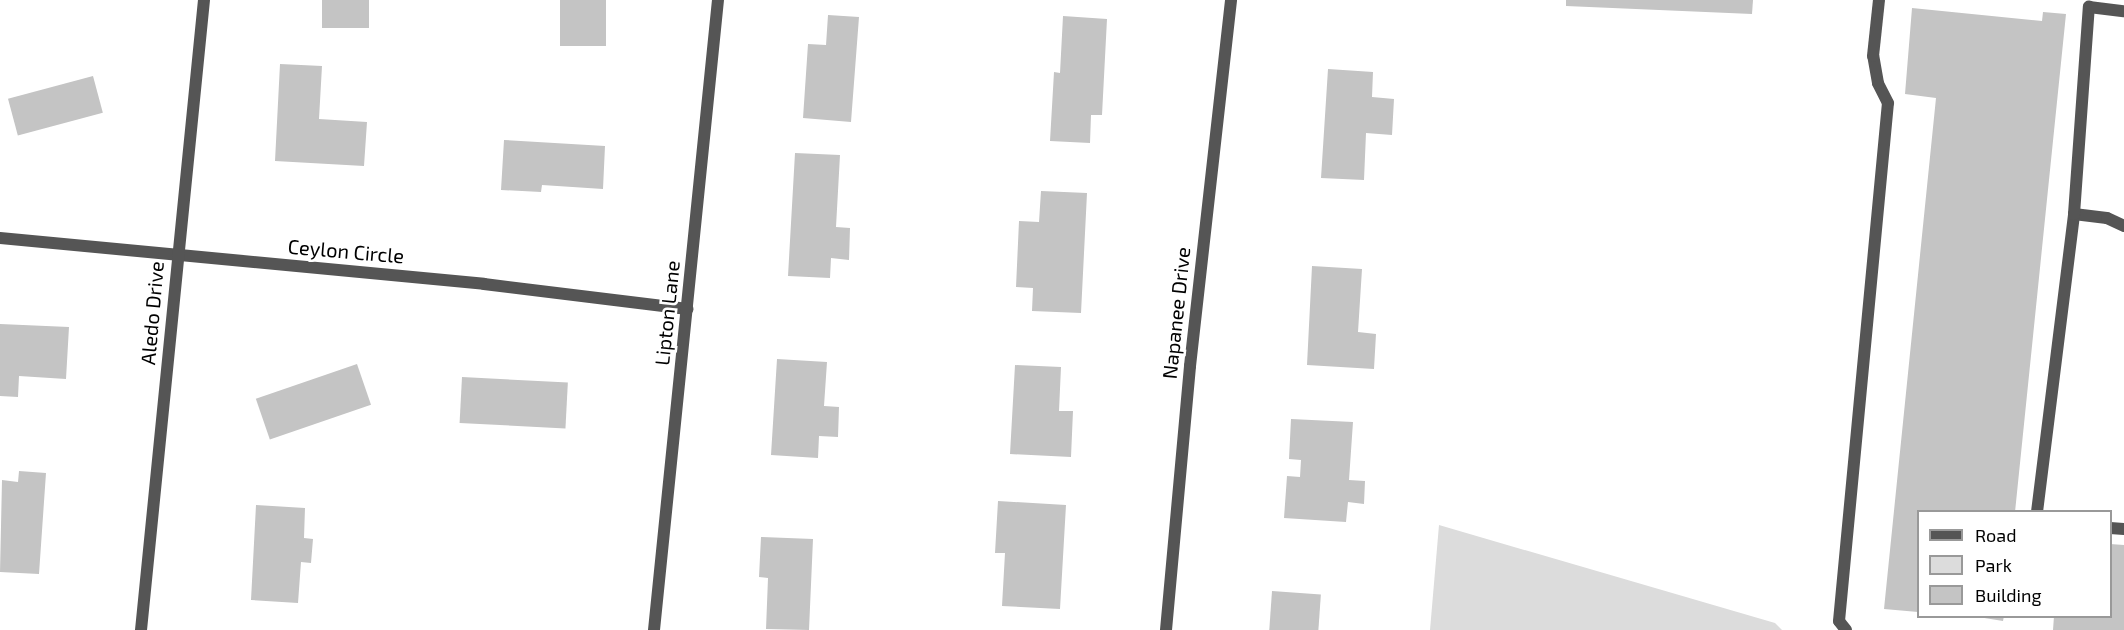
<!DOCTYPE html>
<style>
body{margin:0}
#map{position:relative;width:2124px;height:630px;overflow:hidden;background:#fff;font-family:"Exo 2",sans-serif}
div>[style]{position:absolute}
[style*='--x']{left:calc(var(--x)*1px);top:calc(var(--y)*1px);width:calc(var(--w)*1px);rotate:calc(var(--a)*1deg)}
.green>*{inset:0;background:#dcdcdc}
.building>*{inset:0;background:#c4c4c4;transform-origin:0 0}
.lane>*{height:12px;margin:-6px;padding:0 6px;transform-origin:6px;border-radius:6px;background:#555}
.street>*{height:12px;margin:-6px;padding:0 6px;transform-origin:6px;border-radius:6px;background:#555}
span{translate:-50% -50%;white-space:nowrap;text-align:center;line-height:1.15;-webkit-text-stroke:5px #fff;paint-order:stroke}
.street-label{font-size:20px;color:#000}
.legend{position:absolute;left:1917px;top:510px;width:195px;height:108px;box-sizing:border-box;background:#fff;border:2px solid #999;margin:0;padding:8px 10px;list-style:none;font-size:18px;color:#000}
.legend li{display:flex;align-items:center;gap:12px;height:30px}
.legend b{width:30px;border:2px solid #999}
</style>
<div id="map">
<div class="green">
<i style="clip-path:polygon(1439px 525px,1775px 623px,1782px 630px,1430px 630px)"></i>
</div>
<div class="building">
<i style="left:322px;top:0;width:47px;height:28px"></i>
<i style="left:560px;top:0;width:46px;height:46px"></i>
<i style="clip-path:polygon(1566px 0,1753px 0,1752px 14px,1566px 6px)"></i>
<i style="clip-path:polygon(1912px 8px,2042px 21px,2043px 12px,2066px 14px,2015px 512px,1918px 512px,1918px 612px,1884px 609px,1936px 98px,1905px 94px)"></i>
<i style="clip-path:polygon(828px 15px,859px 17px,851px 122px,803px 118px,808px 44px,826px 45px)"></i>
<i style="clip-path:polygon(1063px 16px,1107px 19px,1102px 115px,1091px 115px,1090px 143px,1050px 141px,1054px 72px,1060px 73px)"></i>
<i style="clip-path:polygon(280px 64px,322px 66px,319px 119px,367px 122px,364px 166px,275px 161px)"></i>
<i style="clip-path:polygon(1328px 69px,1373px 72px,1372px 97px,1394px 99px,1392px 135px,1366px 133px,1364px 180px,1321px 178px)"></i>
<i style="left:93px;top:76px;width:38px;height:88px;rotate:75deg"></i>
<i style="clip-path:polygon(504px 140px,605px 146px,603px 189px,542px 185px,541px 192px,501px 190px)"></i>
<i style="clip-path:polygon(795px 153px,840px 155px,836px 227px,850px 228px,849px 260px,831px 258px,830px 278px,788px 276px)"></i>
<i style="clip-path:polygon(1041px 191px,1087px 193px,1081px 313px,1032px 311px,1033px 288px,1016px 287px,1019px 221px,1039px 222px)"></i>
<i style="clip-path:polygon(1312px 266px,1362px 269px,1358px 332px,1376px 334px,1374px 369px,1307px 365px)"></i>
<i style="clip-path:polygon(0 324px,69px 327px,66px 379px,19px 376px,18px 397px,0 396px)"></i>
<i style="clip-path:polygon(777px 359px,827px 362px,824px 406px,839px 407px,838px 437px,819px 436px,818px 458px,771px 455px)"></i>
<i style="left:357px;top:364px;width:43px;height:107px;rotate:71deg"></i>
<i style="clip-path:polygon(1015px 365px,1061px 367px,1059px 411px,1073px 411px,1071px 457px,1010px 454px)"></i>
<i style="left:462px;top:377px;width:106px;height:46px;rotate:3deg"></i>
<i style="clip-path:polygon(1291px 419px,1353px 422px,1349px 480px,1365px 481px,1364px 504px,1348px 502px,1346px 522px,1284px 518px,1287px 476px,1300px 477px,1301px 460px,1289px 459px)"></i>
<i style="clip-path:polygon(19px 471px,46px 473px,39px 574px,0 572px,2px 480px,18px 482px)"></i>
<i style="clip-path:polygon(998px 501px,1066px 505px,1060px 609px,1002px 606px,1005px 553px,995px 553px)"></i>
<i style="clip-path:polygon(256px 505px,305px 508px,304px 538px,313px 539px,311px 563px,301px 562px,298px 603px,251px 600px)"></i>
<i style="clip-path:polygon(761px 537px,813px 539px,809px 630px,766px 629px,768px 578px,759px 577px)"></i>
<i style="clip-path:polygon(2110px 544px,2124px 545px,2124px 630px,2053px 630px,2054px 616px,2110px 616px)"></i>
<i style="left:1272px;top:591px;width:49px;height:39px;rotate:4deg"></i>
<i style="clip-path:polygon(1972px 616px,2004px 616px,2003px 621px)"></i>
</div>
<div class="lane">
<i style="--x:2074;--y:214;--w:33;--a:7"></i>
<i style="--x:2107;--y:218;--w:19;--a:25"></i>
<i style="--x:2037;--y:512;--w:300;--a:-82.9"></i>
<i style="--x:2074;--y:214;--w:208;--a:-85.9"></i>
<i style="--x:2089;--y:7;--w:35;--a:7"></i>
<i style="--x:2110;--y:528;--w:14;--a:4"></i>
<i style="--x:1846;--y:630;--w:11;--a:-128"></i>
<i style="--x:1839;--y:621;--w:520;--a:-84.6"></i>
<i style="--x:1888;--y:103;--w:22;--a:-117"></i>
<i style="--x:1878;--y:83;--w:27;--a:-100"></i>
<i style="--x:1873;--y:56;--w:56;--a:-83.9"></i>
</div>
<div class="street">
<i style="--x:0;--y:238;--w:486;--a:5.4"></i>
<i style="--x:484;--y:284;--w:205;--a:7"></i>
<i style="--x:141;--y:630;--w:633;--a:-84.29"></i>
<i style="--x:654;--y:630;--w:633;--a:-84.2"></i>
<i style="--x:1166;--y:630;--w:265;--a:-84.8"></i>
<i style="--x:1190;--y:366;--w:368;--a:-83.6"></i>
</div>
<div class="street-label">
<span style="left:346px;top:251px;rotate:5deg">Ceylon Circle</span>
<span style="left:152px;top:313px;rotate:-85deg">Aledo Drive</span>
<span style="left:667px;top:313px;rotate:-84deg">Lipton Lane</span>
<span style="left:1176px;top:313px;rotate:-84deg">Napanee Drive</span>
</div>
<ul class="legend">
<li><b style="height:8px;background:#555"></b>Road</li>
<li><b style="height:16px;background:#dcdcdc"></b>Park</li>
<li><b style="height:16px;background:#c4c4c4"></b>Building</li>
</ul>
</div>
